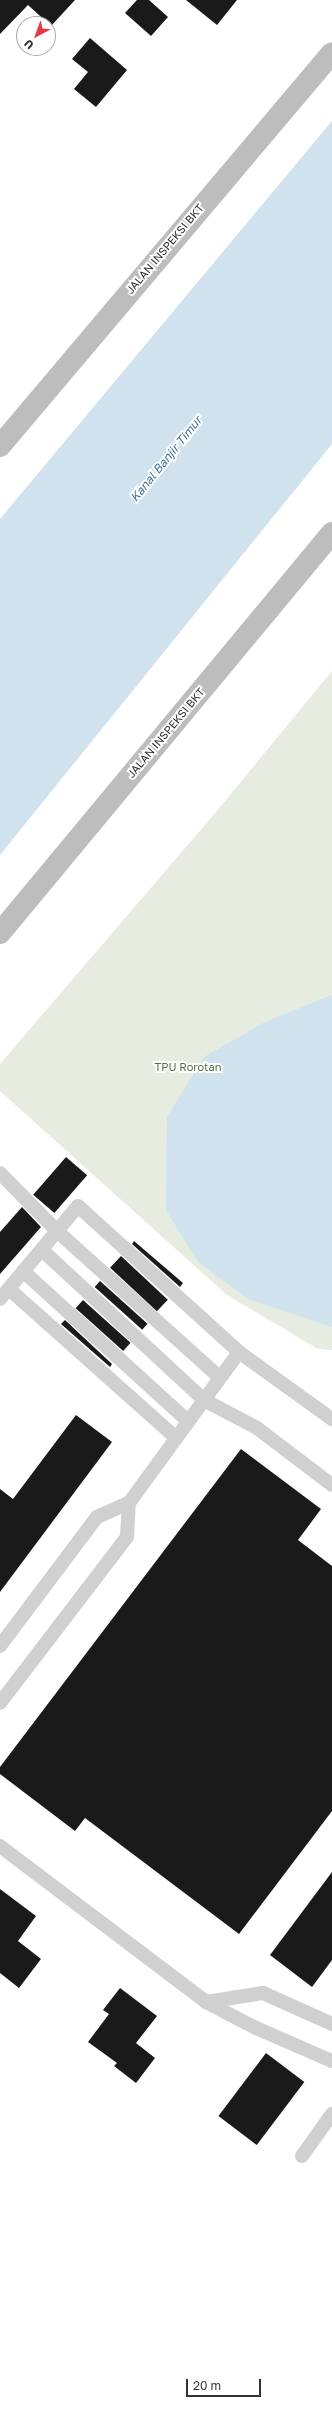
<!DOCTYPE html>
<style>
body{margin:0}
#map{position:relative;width:332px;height:2413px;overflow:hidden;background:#fff;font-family:"Golos Text",sans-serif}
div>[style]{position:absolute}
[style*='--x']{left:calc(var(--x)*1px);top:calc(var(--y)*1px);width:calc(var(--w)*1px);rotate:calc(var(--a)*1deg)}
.green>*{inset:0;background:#e6ecdf}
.water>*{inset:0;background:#cfe2ee}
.building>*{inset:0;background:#1a1a1a;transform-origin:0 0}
.lane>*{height:14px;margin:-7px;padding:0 7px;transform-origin:7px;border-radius:7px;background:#d0d0d0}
.secondary>*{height:22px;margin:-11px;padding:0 11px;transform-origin:11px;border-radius:11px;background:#bdbdbd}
span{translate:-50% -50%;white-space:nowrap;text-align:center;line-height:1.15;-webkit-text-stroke:4px #fff;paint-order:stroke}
.street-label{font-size:11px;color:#333}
.park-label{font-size:11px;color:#56703f}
.water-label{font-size:12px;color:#3f7597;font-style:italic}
.north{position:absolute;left:16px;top:16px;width:40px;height:40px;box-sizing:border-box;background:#fff;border:1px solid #adadad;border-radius:50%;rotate:221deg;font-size:11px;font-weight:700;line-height:16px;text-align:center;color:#333}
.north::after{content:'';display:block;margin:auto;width:14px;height:18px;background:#e63946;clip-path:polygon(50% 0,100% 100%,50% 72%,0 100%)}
.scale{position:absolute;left:186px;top:2379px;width:75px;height:18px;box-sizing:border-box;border:2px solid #333;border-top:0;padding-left:5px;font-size:12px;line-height:14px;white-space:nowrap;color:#333;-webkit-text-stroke:3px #fff;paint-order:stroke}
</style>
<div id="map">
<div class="green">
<i style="clip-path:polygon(332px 671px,332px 1350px,318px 1349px,227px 1295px,0 1091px,0 1064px,216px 812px)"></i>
</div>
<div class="water">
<i style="clip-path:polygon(332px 121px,332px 444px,0 855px,0 519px)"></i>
<i style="clip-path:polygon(332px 995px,332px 1327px,248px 1299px,198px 1262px,166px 1210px,167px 1117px,204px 1057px,265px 1022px)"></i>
</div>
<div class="building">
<i style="clip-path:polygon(0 0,75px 0,51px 26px,28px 5px,0 34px)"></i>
<i style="clip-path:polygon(137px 0,149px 0,168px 17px,151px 36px,125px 13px)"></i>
<i style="clip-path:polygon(186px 0,237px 0,217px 25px)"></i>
<i style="clip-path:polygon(90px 38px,127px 70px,96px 107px,74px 89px,88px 72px,72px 59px)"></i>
<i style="left:66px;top:1157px;width:28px;height:50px;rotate:41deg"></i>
<i style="clip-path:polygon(22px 1207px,41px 1227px,0 1274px,0 1232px)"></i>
<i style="clip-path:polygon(134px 1241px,183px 1283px,180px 1287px,132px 1244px)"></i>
<i style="left:121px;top:1256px;width:64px;height:16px;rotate:43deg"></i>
<i style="left:100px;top:1281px;width:64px;height:8px;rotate:42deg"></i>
<i style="left:83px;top:1300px;width:64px;height:11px;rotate:42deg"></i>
<i style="clip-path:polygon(65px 1320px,112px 1364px,110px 1367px,61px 1324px)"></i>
<i style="clip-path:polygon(76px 1415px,112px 1442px,0 1592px,0 1489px,13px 1499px)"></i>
<i style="clip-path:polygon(241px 1449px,321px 1509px,298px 1540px,332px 1566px,332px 1811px,239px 1934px,85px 1818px,75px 1831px,0 1774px,0 1767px)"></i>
<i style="clip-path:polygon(332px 1872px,332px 1960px,312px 1987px,270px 1955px)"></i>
<i style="clip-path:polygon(0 1889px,36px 1916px,18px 1941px,41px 1959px,19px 1988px,0 1973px)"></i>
<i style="clip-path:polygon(120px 1988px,157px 2016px,136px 2043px,155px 2058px,136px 2083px,114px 2066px,117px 2063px,88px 2042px,109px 2014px,103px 2010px)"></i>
<i style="left:266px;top:2053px;width:48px;height:79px;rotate:37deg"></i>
</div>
<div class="lane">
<i style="--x:0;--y:1173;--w:81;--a:45.5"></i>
<i style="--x:57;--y:1231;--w:219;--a:42"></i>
<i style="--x:42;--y:1250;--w:221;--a:42.8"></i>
<i style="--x:204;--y:1400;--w:60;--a:27.8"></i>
<i style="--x:257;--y:1428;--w:94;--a:37.2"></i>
<i style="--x:23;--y:1271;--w:223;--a:42.3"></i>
<i style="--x:9;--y:1289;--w:224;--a:41.7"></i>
<i style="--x:0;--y:1299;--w:121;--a:-50"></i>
<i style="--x:78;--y:1206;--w:217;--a:42.2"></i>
<i style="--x:239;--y:1352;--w:115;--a:35.8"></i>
<i style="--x:0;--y:1646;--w:161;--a:-53.1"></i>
<i style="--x:97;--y:1517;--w:35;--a:-24"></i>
<i style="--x:129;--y:1503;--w:187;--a:-53.9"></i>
<i style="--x:0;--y:1703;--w:209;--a:-52.6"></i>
<i style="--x:127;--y:1537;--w:34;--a:-87"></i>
<i style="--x:0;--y:1846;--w:258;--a:37.1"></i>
<i style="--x:206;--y:2002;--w:56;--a:27.5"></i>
<i style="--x:256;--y:2028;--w:83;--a:23.5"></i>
<i style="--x:206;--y:2002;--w:58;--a:-9"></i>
<i style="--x:263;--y:1993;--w:76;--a:24.2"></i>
<i style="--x:302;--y:2156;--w:52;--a:-54.5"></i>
</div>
<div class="secondary">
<i style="--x:0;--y:446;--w:514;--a:-49.81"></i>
<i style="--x:0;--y:933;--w:520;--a:-50.31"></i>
</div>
<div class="street-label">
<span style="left:165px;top:249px;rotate:-50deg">JALAN INSPEKSI BKT</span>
<span style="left:166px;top:733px;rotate:-50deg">JALAN INSPEKSI BKT</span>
</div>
<div class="park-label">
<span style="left:188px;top:1067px">TPU Rorotan</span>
</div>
<div class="water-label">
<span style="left:166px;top:459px;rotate:-51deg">Kanal Banjir Timur</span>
</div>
<div class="north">U</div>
<div class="scale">20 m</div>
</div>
